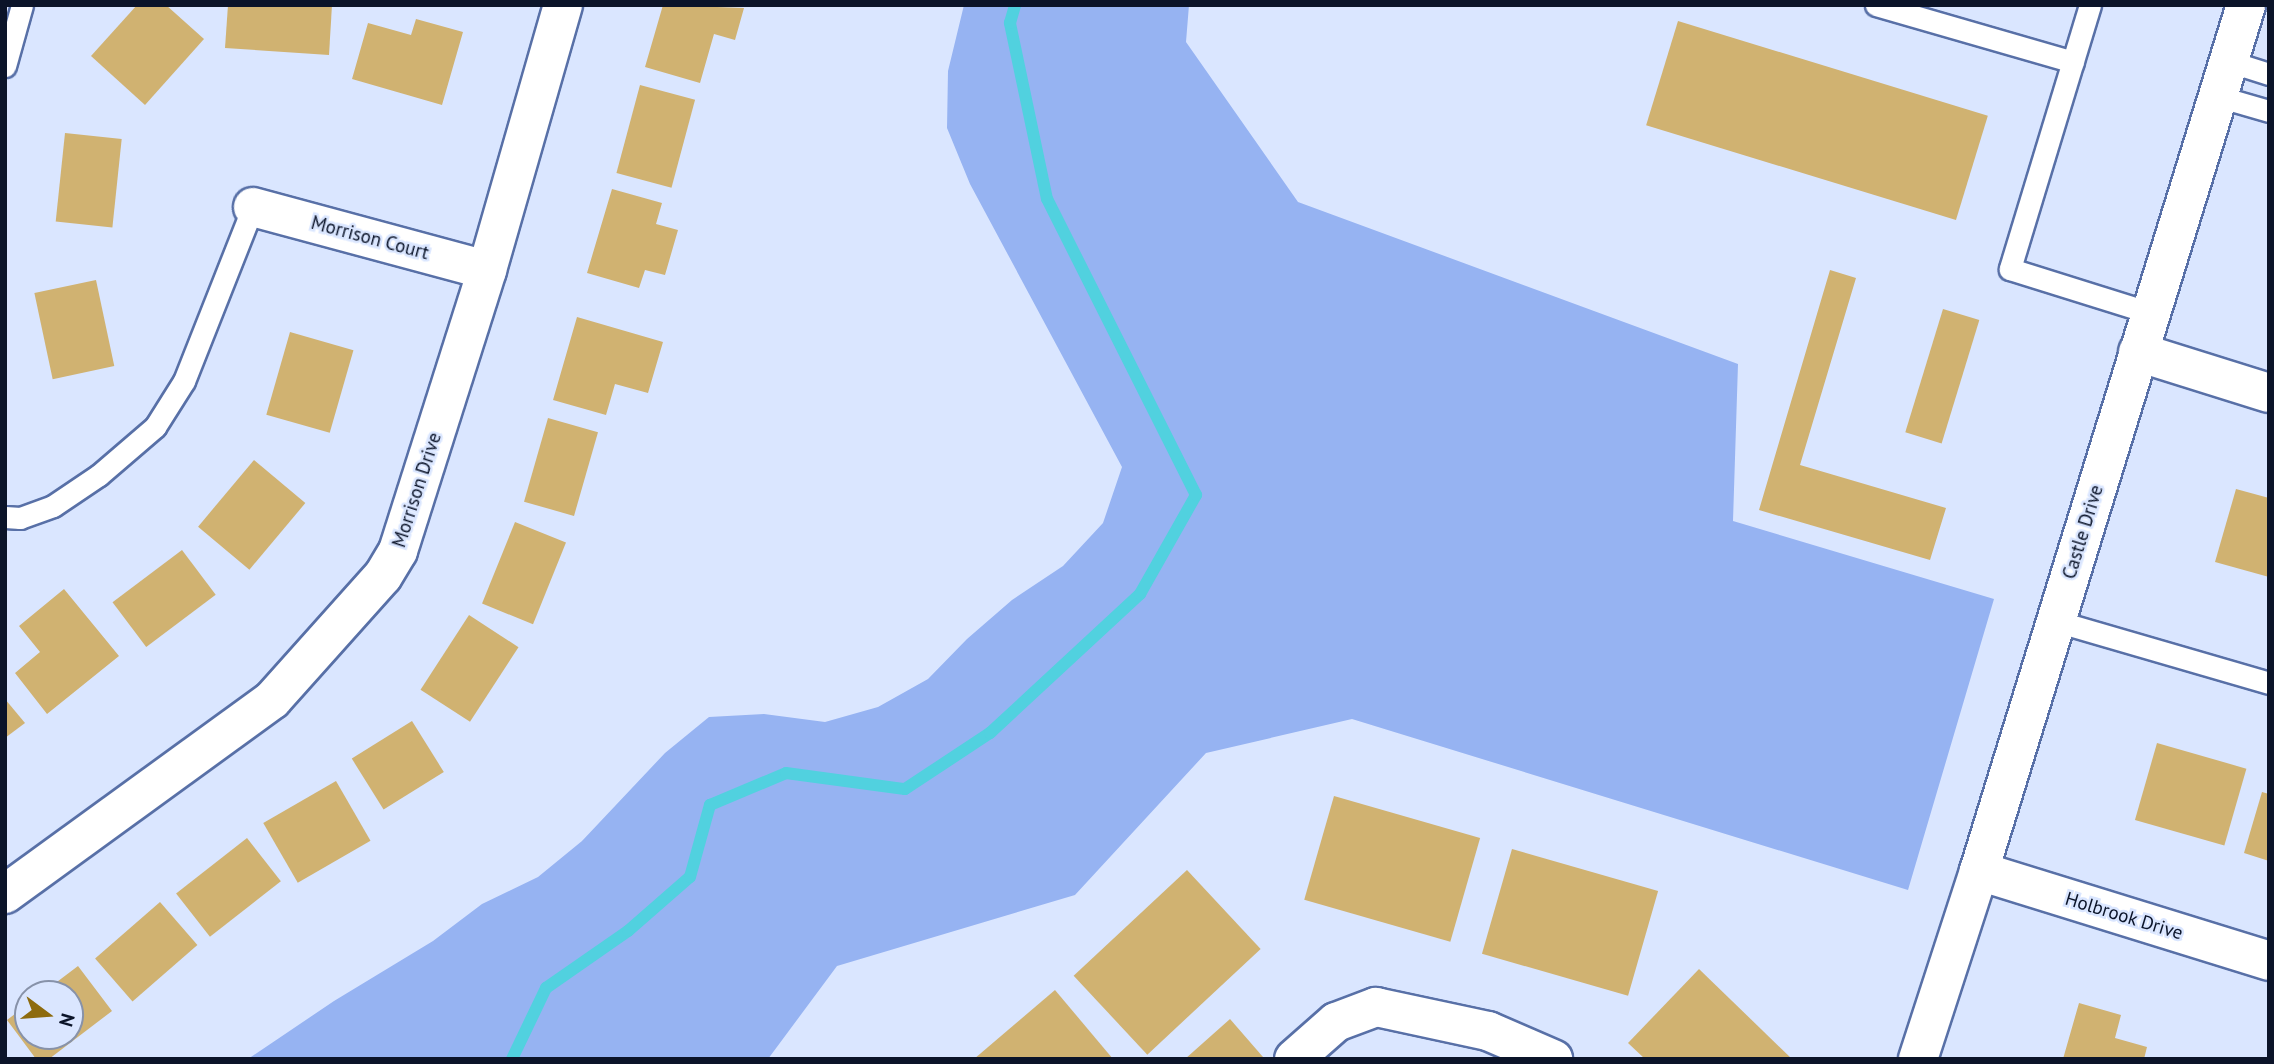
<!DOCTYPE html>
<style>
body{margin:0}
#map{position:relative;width:2274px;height:1064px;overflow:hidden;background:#dae6ff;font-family:"PT Sans",sans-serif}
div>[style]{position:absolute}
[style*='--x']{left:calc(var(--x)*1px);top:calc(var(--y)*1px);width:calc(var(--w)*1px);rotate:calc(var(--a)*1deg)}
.green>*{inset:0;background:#96b3f2}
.stream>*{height:12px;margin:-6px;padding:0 6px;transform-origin:6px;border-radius:6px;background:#51d1df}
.building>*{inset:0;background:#d0b271;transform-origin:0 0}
.roads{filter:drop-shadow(2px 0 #5870a7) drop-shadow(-2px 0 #5870a7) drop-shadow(0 2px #5870a7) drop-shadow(0 -2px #5870a7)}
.lane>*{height:21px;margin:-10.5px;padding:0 10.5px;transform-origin:10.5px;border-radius:10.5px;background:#fff}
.street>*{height:38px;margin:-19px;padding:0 19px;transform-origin:19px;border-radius:19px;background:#fff}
.secondary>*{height:38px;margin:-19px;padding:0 19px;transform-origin:19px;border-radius:19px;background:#fff}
span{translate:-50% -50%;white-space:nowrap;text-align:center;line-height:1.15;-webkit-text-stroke:5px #dae6ff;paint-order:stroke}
.street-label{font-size:19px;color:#0b1429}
.frame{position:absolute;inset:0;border:7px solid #0b1429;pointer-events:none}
.north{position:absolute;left:14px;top:980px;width:70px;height:70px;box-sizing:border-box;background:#dae6ff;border:2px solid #8792a9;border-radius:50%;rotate:106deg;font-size:19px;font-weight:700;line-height:28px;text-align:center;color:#0b1429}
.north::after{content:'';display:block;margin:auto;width:24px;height:32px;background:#8d6b0e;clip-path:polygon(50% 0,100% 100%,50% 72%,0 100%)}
</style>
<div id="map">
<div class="green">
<i style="clip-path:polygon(964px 5px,1189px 5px,1186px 42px,1298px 202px,1738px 364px,1733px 521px,1994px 599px,1908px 890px,1352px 719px,1206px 753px,1075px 895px,837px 966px,768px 1059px,248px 1059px,334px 1001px,433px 941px,482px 904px,538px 877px,582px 841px,665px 753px,709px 717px,764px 714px,825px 722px,878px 707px,928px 679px,967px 639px,1012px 600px,1063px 566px,1103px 523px,1122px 467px,970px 184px,947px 128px,948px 71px)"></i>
</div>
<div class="stream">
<i style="--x:512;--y:1059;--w:79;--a:-64.4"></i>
<i style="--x:546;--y:988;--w:100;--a:-34.8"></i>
<i style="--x:628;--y:931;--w:82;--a:-41.1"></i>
<i style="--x:690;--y:877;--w:75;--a:-74.5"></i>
<i style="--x:710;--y:805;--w:82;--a:-22.8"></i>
<i style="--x:786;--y:773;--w:120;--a:7.7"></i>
<i style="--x:905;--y:789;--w:102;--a:-33.4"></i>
<i style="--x:990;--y:733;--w:205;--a:-42.8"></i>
<i style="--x:1140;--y:594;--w:114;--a:-60.5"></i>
<i style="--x:1196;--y:495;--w:331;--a:-116.7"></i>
<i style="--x:1047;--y:199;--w:180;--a:-101.9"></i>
<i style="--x:1010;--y:23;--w:19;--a:-74"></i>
</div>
<div class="building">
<i style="clip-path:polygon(137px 5px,166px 5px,204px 39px,145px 105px,91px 56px)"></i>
<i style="clip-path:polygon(228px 5px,332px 5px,329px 55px,225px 48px)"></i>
<i style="clip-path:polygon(663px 5px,744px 8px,735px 40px,714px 34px,700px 83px,645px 67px)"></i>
<i style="clip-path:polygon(416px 19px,463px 32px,442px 105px,352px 79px,368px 23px,411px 35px)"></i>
<i style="left:1678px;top:21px;width:324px;height:109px;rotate:17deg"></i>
<i style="left:640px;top:85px;width:57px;height:91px;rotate:15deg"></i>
<i style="left:65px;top:133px;width:57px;height:89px;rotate:6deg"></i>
<i style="clip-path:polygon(612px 189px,662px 203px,656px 224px,678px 230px,665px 275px,645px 270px,639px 288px,587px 273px)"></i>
<i style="clip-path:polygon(1830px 270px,1856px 278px,1800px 465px,1946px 508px,1930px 560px,1759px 510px)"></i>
<i style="left:96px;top:280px;width:88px;height:63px;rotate:78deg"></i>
<i style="left:1943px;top:309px;width:38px;height:129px;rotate:17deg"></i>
<i style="clip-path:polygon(577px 317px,663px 342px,648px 393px,615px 384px,606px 415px,553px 400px)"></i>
<i style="left:290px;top:332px;width:66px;height:86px;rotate:16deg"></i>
<i style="left:548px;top:418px;width:52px;height:87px;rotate:16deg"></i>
<i style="left:254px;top:460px;width:67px;height:87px;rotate:40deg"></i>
<i style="clip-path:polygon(2236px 489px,2269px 498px,2269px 577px,2215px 562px)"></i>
<i style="left:515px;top:522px;width:55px;height:88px;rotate:22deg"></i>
<i style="left:182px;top:550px;width:56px;height:87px;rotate:53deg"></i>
<i style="clip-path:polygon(64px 589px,119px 656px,47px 714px,15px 673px,40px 652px,19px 626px)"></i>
<i style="left:469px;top:615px;width:59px;height:89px;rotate:33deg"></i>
<i style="clip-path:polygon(5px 699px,25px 723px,5px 738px)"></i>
<i style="left:412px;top:721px;width:60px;height:71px;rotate:58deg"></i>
<i style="left:2157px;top:743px;width:93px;height:80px;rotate:16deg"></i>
<i style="left:336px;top:781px;width:69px;height:84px;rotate:60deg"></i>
<i style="clip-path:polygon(2262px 792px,2269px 794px,2269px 861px,2244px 853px)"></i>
<i style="left:1334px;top:796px;width:152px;height:108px;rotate:16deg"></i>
<i style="left:247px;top:838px;width:55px;height:90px;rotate:52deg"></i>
<i style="left:1512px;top:849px;width:152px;height:109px;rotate:16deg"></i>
<i style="left:1187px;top:870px;width:108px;height:155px;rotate:47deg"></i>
<i style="left:160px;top:902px;width:57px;height:86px;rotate:49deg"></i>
<i style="clip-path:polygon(78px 966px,112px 1011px,49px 1059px,36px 1059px,7px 1020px,28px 1004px,28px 1036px,70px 1036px,70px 994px,41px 994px)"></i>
<i style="clip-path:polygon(1699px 969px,1792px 1059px,1645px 1059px,1628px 1043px)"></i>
<i style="clip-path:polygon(1055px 990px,1113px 1059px,974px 1059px)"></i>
<i style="clip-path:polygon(2079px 1003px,2121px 1015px,2115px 1038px,2147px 1047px,2144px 1059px,2063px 1059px)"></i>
<i style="clip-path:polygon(1230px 1019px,1263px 1057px,1185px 1059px)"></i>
</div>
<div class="roads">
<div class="lane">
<i style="--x:1876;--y:5;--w:205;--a:16.1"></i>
<i style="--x:2090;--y:5;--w:276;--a:106.9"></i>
<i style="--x:2010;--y:269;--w:147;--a:17.4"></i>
<i style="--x:2228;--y:61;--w:43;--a:17.6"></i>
<i style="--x:5;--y:66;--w:63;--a:-74.4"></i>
<i style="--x:2217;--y:96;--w:54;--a:16.1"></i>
<i style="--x:5;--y:517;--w:15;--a:4"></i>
<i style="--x:20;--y:518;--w:35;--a:-20"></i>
<i style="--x:53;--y:506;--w:55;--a:-34"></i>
<i style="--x:99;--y:475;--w:74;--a:-40.6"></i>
<i style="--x:155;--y:427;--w:54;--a:-57.8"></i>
<i style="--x:184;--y:381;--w:187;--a:-68.4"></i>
<i style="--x:2056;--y:621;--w:222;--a:16.2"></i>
</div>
<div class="street">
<i style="--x:253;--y:207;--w:242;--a:15.1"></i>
<i style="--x:2138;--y:352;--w:137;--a:17.4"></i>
<i style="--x:1979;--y:871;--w:304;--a:17.2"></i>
<i style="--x:5;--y:894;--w:330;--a:-36"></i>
<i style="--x:272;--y:700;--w:166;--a:-48.2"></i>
<i style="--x:383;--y:576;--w:29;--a:-59"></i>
<i style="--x:398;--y:551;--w:295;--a:-72.4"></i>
<i style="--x:487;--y:270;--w:276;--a:-74"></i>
<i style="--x:1294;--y:1059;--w:56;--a:-41.4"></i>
<i style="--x:1336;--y:1022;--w:43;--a:-20.6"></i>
<i style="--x:1376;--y:1007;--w:115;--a:12.1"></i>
<i style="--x:1488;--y:1031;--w:71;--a:23.3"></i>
</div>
<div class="secondary">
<i style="--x:1918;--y:1059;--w:198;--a:-72"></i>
<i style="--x:1979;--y:871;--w:906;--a:-72.86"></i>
</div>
</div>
<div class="street-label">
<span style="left:370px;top:238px;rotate:15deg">Morrison Court</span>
<span style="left:417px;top:490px;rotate:-72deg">Morrison Drive</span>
<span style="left:2083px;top:532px;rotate:-73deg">Castle Drive</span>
<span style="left:2124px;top:916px;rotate:17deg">Holbrook Drive</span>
</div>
<div class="frame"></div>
<div class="north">N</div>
</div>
